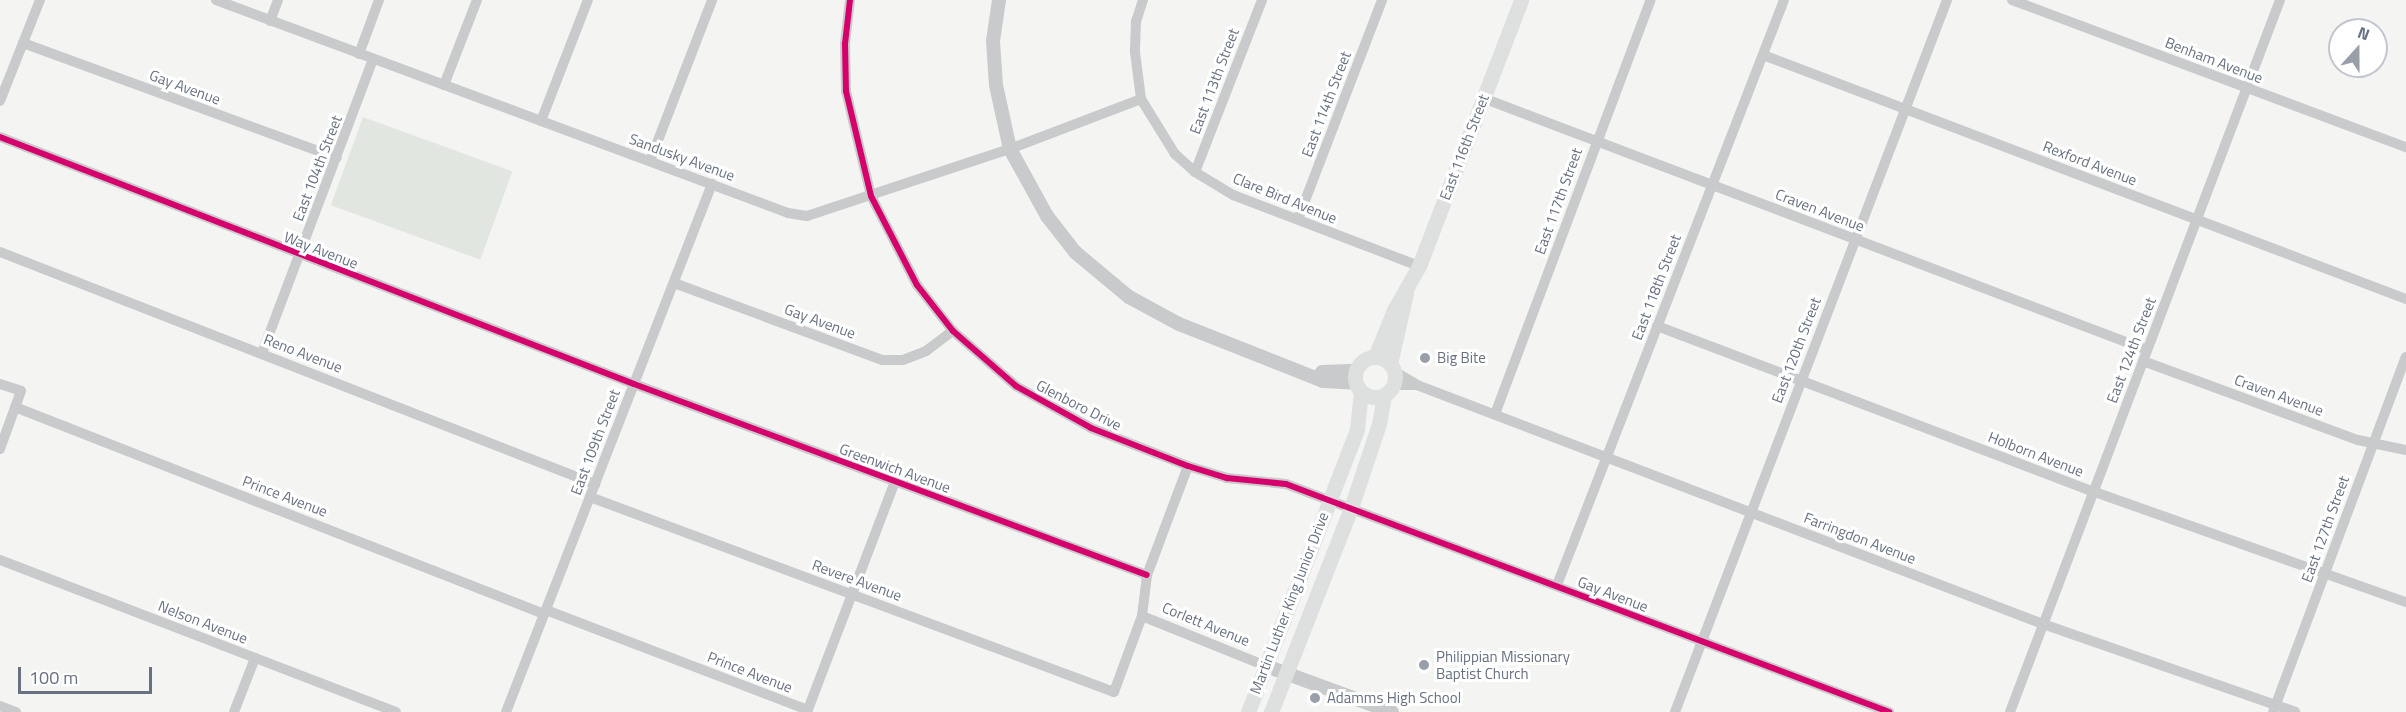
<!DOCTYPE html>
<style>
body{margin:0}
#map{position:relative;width:2406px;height:712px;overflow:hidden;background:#f4f4f3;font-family:"Titillium Web",sans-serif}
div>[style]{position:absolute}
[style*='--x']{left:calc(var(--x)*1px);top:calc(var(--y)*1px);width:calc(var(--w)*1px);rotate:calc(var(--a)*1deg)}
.green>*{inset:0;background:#e2e6e1;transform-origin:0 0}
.minor>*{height:10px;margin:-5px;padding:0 5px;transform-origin:5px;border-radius:5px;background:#c9cacb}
.tertiary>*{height:14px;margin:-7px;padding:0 7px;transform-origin:7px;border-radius:7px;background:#c9cacb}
.secondary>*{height:15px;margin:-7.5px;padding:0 7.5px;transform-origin:7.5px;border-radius:7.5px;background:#dedfdf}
.secondary>.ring{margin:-7.5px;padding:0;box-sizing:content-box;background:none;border:15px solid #dedfdf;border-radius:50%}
.cycleway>*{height:6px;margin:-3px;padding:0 3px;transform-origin:3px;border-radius:3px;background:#d6006c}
.dots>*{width:16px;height:16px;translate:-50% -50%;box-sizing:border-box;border:3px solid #fff;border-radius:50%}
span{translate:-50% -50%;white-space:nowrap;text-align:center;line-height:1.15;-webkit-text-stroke:6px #fff;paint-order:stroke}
.street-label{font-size:15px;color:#677181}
.poi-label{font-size:15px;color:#677181}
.left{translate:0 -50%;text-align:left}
.north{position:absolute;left:2328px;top:18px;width:60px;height:60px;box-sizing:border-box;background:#fff;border:2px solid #c2c6cd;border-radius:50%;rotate:21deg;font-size:16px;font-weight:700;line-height:24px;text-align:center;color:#677181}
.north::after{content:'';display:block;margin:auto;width:21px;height:27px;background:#989fa9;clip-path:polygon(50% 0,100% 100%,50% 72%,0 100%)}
.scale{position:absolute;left:18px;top:667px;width:134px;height:27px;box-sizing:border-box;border:3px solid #677181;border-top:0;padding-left:8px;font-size:18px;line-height:21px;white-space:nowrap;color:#677181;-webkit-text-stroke:4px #fff;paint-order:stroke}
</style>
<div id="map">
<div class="green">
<i style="left:363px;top:117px;width:159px;height:94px;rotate:20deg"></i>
</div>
<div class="minor">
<i style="--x:216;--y:0;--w:610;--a:20.42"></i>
<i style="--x:788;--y:213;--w:19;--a:9"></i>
<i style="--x:807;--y:216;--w:214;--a:-18.3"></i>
<i style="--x:1010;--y:149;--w:140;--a:-20.9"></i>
<i style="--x:850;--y:0;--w:44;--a:96.5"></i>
<i style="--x:845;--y:44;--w:47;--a:88.8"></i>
<i style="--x:846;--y:91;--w:108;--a:76.6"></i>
<i style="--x:871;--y:196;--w:100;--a:62.7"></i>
<i style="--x:917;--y:285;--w:58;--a:52"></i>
<i style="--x:953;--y:331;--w:84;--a:41.1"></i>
<i style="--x:1016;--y:386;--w:86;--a:29.2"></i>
<i style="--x:1091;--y:428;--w:104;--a:21.4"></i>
<i style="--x:1188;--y:466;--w:41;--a:17.1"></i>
<i style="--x:1227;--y:478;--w:59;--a:5.8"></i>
<i style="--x:1286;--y:484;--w:645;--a:20.71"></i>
<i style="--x:1143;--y:0;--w:22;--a:108"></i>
<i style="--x:1136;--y:21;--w:31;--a:92"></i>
<i style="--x:1135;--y:52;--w:47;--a:82.7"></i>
<i style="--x:1141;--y:99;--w:65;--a:58.3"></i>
<i style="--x:1175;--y:154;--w:27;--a:42"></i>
<i style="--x:1195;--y:172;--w:44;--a:31.2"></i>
<i style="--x:1233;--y:195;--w:199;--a:20.9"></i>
<i style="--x:2012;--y:0;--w:421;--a:20.5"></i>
<i style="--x:270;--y:21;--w:22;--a:-69"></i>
<i style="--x:23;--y:43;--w:334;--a:20.1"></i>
<i style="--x:359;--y:54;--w:58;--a:-69.7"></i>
<i style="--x:1763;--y:55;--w:688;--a:20.78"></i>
<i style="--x:444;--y:85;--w:91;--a:-68.8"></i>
<i style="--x:1483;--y:98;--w:710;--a:20.78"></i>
<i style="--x:0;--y:101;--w:109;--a:-68.4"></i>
<i style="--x:541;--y:121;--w:130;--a:-68.8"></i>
<i style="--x:0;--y:137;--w:680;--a:21.29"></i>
<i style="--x:634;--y:384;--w:547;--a:20.42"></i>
<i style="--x:650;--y:161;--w:173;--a:-68.9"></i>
<i style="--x:1195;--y:172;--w:185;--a:-68.7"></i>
<i style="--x:1298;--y:219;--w:235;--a:-69"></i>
<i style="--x:0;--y:252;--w:639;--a:21.3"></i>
<i style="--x:674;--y:283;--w:222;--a:20.3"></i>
<i style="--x:882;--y:360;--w:21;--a:0"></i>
<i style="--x:903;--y:360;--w:25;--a:-21"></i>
<i style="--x:926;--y:351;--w:34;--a:-37"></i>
<i style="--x:1657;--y:326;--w:465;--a:20.8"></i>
<i style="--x:2092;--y:491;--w:333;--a:19.5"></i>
<i style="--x:262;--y:353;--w:314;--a:-69.3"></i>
<i style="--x:2143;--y:361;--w:229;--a:20.2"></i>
<i style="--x:2358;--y:440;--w:49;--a:11.8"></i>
<i style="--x:1394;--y:371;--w:27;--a:31"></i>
<i style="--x:1417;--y:385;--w:670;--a:20.9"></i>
<i style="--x:2043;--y:624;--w:267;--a:19.2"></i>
<i style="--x:0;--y:384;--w:22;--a:18"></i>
<i style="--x:21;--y:391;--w:62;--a:109.9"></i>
<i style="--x:1394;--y:385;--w:23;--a:0"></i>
<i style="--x:15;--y:407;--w:568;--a:21.37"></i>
<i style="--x:1495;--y:414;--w:442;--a:-69.4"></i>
<i style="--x:590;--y:497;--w:559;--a:20.41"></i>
<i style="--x:1114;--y:692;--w:81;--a:-69.8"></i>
<i style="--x:1142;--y:616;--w:41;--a:-83"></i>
<i style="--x:1147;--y:575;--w:116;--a:-69.4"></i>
<i style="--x:0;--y:560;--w:424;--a:21"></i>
<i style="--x:1557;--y:585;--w:627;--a:-68.79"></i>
<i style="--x:546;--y:610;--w:280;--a:20.9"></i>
<i style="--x:1142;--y:616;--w:134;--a:22"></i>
<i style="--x:0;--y:706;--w:17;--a:21"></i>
<i style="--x:234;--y:712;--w:58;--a:-68.7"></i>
<i style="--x:506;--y:712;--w:567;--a:-68.69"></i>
<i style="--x:807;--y:712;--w:247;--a:-69.1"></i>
<i style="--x:1675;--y:712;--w:762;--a:-69.09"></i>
<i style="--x:2010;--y:712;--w:761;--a:-69.23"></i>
<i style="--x:2273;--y:712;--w:379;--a:-69.5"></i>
</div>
<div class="tertiary">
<i style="--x:999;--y:0;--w:41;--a:98.3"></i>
<i style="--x:993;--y:41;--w:44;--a:86.1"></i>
<i style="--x:996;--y:85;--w:66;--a:77.7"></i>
<i style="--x:1010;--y:149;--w:77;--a:61.1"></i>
<i style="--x:1047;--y:216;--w:46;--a:52.1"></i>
<i style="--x:1075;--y:252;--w:70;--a:39.8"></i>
<i style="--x:1129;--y:297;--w:57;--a:28.4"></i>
<i style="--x:1179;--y:324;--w:155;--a:21.6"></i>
<i style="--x:1323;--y:381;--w:33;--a:3"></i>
<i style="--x:1322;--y:372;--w:34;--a:-2"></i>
<i style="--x:1266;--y:666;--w:134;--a:20.1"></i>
</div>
<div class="secondary">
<i class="ring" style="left:1355px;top:357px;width:25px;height:25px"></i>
<i style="--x:1375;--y:357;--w:51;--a:-68"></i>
<i style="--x:1394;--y:310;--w:51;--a:-60.4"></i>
<i style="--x:1419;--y:266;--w:285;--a:-69"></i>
<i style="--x:1390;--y:364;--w:73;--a:-77.3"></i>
<i style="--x:1248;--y:712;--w:303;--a:-68.9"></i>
<i style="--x:1357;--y:429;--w:37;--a:-84"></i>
<i style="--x:1271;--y:712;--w:219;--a:-68.6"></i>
<i style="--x:1351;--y:508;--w:89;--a:-71.6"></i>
<i style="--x:1379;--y:424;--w:28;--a:-80"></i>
</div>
<div class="cycleway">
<i style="--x:850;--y:0;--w:44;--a:96.5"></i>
<i style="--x:845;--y:44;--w:47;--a:88.8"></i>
<i style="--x:846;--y:91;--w:108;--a:76.6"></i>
<i style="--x:871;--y:196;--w:100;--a:62.7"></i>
<i style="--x:917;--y:285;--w:58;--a:52"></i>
<i style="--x:953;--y:331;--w:84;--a:41.1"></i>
<i style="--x:1016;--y:386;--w:86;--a:29.2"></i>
<i style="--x:1091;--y:428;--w:104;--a:21.4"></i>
<i style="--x:1188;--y:466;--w:41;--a:17.1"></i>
<i style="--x:1227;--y:478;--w:59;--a:5.8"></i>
<i style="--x:1286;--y:484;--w:645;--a:20.71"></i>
<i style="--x:0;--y:137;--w:680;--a:21.29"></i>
<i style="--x:634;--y:384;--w:547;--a:20.42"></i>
</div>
<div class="dots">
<i style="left:1425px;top:358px;background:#989fa9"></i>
<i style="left:1424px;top:665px;background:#989fa9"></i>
<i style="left:1315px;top:698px;background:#989fa9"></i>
</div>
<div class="street-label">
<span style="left:2214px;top:60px;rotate:21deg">Benham Avenue</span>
<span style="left:1214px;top:81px;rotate:-69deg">East 113th Street</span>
<span style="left:185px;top:87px;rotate:20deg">Gay Avenue</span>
<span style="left:1326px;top:104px;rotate:-69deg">East 114th Street</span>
<span style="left:1464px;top:147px;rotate:-69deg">East 116th Street</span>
<span style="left:682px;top:157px;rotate:20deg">Sandusky Avenue</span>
<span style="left:2090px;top:163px;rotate:21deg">Rexford Avenue</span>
<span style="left:317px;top:168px;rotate:-69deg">East 104th Street</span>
<span style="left:1285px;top:198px;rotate:22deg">Clare Bird Avenue</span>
<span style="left:1558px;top:201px;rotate:-70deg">East 117th Street</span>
<span style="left:1820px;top:210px;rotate:21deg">Craven Avenue</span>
<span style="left:321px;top:250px;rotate:21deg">Way Avenue</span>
<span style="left:1656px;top:287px;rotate:-69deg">East 118th Street</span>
<span style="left:820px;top:321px;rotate:20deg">Gay Avenue</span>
<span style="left:1796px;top:350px;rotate:-69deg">East 120th Street</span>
<span style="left:2131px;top:350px;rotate:-69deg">East 124th Street</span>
<span style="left:303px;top:353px;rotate:21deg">Reno Avenue</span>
<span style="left:2279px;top:395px;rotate:20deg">Craven Avenue</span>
<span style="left:1079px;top:405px;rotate:27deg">Glenboro Drive</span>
<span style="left:595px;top:442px;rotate:-69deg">East 109th Street</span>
<span style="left:2036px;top:454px;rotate:21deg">Holborn Avenue</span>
<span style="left:895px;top:468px;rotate:20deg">Greenwich Avenue</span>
<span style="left:285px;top:496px;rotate:21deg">Prince Avenue</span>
<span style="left:2325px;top:529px;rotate:-70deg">East 127th Street</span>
<span style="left:1860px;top:538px;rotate:21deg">Farringdon Avenue</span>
<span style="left:857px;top:580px;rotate:20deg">Revere Avenue</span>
<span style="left:1613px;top:594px;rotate:21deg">Gay Avenue</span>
<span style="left:1289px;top:603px;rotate:-69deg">Martin Luther King Junior Drive</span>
<span style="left:203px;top:622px;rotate:21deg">Nelson Avenue</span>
<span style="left:1206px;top:624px;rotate:22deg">Corlett Avenue</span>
<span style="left:750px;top:672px;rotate:21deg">Prince Avenue</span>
</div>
<div class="poi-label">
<span class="left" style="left:1437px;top:358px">Big Bite</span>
<span class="left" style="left:1436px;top:665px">Philippian Missionary<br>Baptist Church</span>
<span class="left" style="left:1327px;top:698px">Adamms High School</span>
</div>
<div class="north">N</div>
<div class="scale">100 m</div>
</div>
